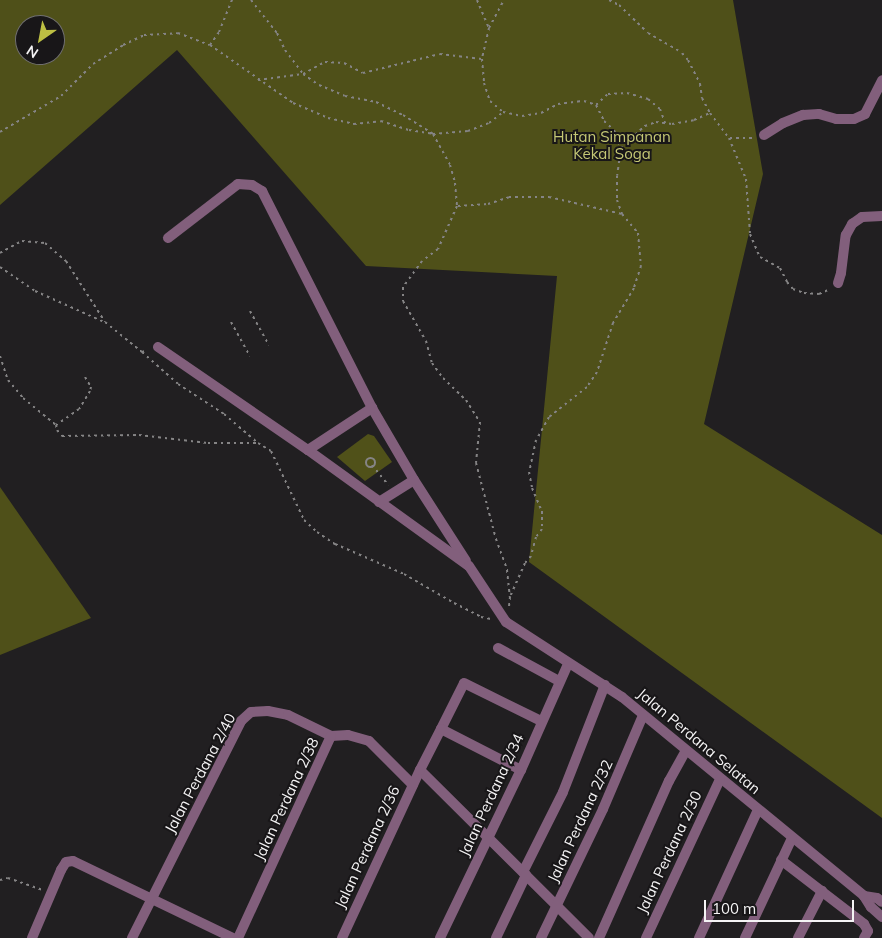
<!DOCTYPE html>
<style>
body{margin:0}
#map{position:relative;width:882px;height:938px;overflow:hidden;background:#211f21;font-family:Mulish,sans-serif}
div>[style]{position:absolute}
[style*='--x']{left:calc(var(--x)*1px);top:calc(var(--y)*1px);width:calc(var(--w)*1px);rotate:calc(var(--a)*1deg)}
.forest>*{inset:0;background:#4f5019}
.water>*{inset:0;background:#505119}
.path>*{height:2px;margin-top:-1px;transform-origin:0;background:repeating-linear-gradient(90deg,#858485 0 2.5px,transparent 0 6.5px)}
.path>.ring{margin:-1px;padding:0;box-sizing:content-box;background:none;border:2px solid #858485;border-radius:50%}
.minor>*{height:10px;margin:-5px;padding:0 5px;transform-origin:5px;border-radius:5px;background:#825f7c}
span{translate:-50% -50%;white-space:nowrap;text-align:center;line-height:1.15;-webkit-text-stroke:4px #181618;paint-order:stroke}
.park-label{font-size:15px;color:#c5c875}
.street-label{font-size:15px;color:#f5f4f5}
.north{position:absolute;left:15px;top:15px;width:50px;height:50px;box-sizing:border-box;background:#181618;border:1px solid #706f70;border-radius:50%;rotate:213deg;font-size:14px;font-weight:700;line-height:20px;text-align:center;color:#f5f4f5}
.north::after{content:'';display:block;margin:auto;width:18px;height:22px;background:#bdbf43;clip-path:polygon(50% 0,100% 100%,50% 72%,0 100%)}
.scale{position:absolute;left:704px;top:900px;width:150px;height:22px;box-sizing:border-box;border:2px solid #f5f4f5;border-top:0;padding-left:6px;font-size:15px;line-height:18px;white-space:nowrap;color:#f5f4f5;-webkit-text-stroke:4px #181618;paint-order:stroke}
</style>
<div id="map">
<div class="forest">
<i style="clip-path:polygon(evenodd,0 0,733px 0,763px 174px,704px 424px,882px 535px,882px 818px,529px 562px,557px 276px,366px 266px,177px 50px,0 205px,0 0,25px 25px,55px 25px,55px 55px,25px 55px,25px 25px)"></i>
<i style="clip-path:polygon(0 487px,91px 618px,0 655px)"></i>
</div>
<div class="water">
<i style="clip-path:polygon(368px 434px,374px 436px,392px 462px,365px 481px,337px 457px)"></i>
</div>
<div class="path">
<i style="--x:251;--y:0;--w:42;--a:51.8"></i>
<i style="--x:277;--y:33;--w:19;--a:65"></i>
<i style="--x:285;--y:50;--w:30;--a:53"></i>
<i style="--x:303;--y:74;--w:19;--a:35"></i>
<i style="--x:319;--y:85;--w:28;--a:23"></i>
<i style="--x:345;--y:96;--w:32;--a:11"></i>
<i style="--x:376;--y:102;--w:30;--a:26"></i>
<i style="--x:403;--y:115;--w:36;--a:32"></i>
<i style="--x:433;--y:134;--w:35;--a:61"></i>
<i style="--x:450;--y:165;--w:19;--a:74"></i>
<i style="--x:455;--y:183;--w:23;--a:85"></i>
<i style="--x:457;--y:206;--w:47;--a:113.8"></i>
<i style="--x:438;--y:249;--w:20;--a:143"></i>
<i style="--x:422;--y:261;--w:32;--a:126"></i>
<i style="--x:403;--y:287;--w:14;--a:90"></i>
<i style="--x:403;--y:301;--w:46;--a:60.1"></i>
<i style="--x:426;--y:341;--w:23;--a:75"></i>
<i style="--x:432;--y:363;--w:19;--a:54"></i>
<i style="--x:443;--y:378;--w:32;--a:44"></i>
<i style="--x:466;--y:400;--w:26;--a:58"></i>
<i style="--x:480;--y:422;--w:41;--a:95.6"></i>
<i style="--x:476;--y:463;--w:79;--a:75.3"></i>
<i style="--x:496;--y:539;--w:33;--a:70"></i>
<i style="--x:507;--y:570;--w:27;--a:84"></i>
<i style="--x:510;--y:597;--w:10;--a:96"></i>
<i style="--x:477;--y:0;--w:30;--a:67"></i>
<i style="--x:489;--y:28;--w:32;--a:103"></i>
<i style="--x:482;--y:59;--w:24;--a:85"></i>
<i style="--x:484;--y:83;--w:19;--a:72"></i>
<i style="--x:490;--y:101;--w:17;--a:40"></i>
<i style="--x:503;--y:112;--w:19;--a:12"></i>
<i style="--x:522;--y:116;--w:19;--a:-9"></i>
<i style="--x:541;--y:113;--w:19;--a:-28"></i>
<i style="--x:558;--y:104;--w:26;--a:-7"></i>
<i style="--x:584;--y:101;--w:13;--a:18"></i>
<i style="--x:596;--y:105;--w:18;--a:63"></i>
<i style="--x:604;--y:121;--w:13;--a:42"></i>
<i style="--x:614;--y:130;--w:19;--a:69"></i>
<i style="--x:621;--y:148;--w:28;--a:98"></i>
<i style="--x:617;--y:176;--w:24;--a:90"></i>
<i style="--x:617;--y:200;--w:15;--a:70"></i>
<i style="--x:622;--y:214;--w:25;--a:50"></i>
<i style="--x:638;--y:233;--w:33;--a:85"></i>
<i style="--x:641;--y:266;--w:23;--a:108"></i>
<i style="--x:634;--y:288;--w:41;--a:121"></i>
<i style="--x:613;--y:323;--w:52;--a:108.1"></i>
<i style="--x:597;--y:372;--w:18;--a:124"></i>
<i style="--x:587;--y:387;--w:48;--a:141.7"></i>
<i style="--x:549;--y:417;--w:26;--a:119"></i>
<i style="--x:536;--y:440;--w:33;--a:102"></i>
<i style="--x:529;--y:472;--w:16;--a:79"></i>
<i style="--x:532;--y:488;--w:25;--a:67"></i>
<i style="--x:542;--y:511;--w:18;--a:90"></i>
<i style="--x:542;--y:529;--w:10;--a:127"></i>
<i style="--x:536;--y:537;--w:20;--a:105"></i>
<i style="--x:531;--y:556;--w:9;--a:131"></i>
<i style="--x:525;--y:563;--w:35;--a:114"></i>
<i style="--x:609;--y:0;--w:11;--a:27"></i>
<i style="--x:619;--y:5;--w:40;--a:44"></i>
<i style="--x:648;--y:33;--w:39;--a:30"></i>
<i style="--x:682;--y:53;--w:9;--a:49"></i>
<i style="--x:688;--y:60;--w:27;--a:63"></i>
<i style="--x:700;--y:84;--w:14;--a:82"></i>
<i style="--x:702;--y:98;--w:17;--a:62"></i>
<i style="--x:710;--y:113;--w:31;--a:53"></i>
<i style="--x:729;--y:138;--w:44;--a:67.5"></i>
<i style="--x:746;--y:179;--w:55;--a:85.8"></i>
<i style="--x:750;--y:234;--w:25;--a:67"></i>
<i style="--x:760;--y:257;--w:23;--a:29"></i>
<i style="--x:780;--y:268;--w:16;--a:63"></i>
<i style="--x:787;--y:282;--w:9;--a:49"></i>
<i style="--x:793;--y:289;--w:12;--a:20"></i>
<i style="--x:804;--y:293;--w:15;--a:4"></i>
<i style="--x:819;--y:294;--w:12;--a:-24"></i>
<i style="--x:489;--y:28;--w:32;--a:-62"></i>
<i style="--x:210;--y:45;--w:16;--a:-55"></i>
<i style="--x:219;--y:32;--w:35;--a:-68"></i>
<i style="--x:258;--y:80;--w:45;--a:-7.6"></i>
<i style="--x:303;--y:74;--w:25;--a:-29"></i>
<i style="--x:325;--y:62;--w:19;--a:3"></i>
<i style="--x:344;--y:63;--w:21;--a:28"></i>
<i style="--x:363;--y:73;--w:79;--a:-13.9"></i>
<i style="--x:440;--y:54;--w:42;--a:6.8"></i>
<i style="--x:596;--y:105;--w:16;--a:-43"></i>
<i style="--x:608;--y:94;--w:19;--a:-3"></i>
<i style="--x:627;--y:93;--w:22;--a:16"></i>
<i style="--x:648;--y:99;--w:16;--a:40"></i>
<i style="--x:660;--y:109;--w:15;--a:70"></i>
<i style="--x:0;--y:132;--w:71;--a:-30.5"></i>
<i style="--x:61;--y:96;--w:45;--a:-45"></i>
<i style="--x:93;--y:64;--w:36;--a:-32"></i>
<i style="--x:123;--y:45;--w:23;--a:-25"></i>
<i style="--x:144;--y:35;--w:34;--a:-3"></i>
<i style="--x:178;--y:33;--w:34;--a:21"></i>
<i style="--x:210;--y:45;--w:101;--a:34.9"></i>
<i style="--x:293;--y:103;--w:38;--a:23"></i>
<i style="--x:328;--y:118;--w:27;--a:13"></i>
<i style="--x:354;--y:124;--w:27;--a:-6"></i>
<i style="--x:381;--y:121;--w:29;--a:18"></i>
<i style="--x:409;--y:130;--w:24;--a:9"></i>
<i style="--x:433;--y:134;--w:35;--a:-5"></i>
<i style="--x:468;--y:131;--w:22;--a:-21"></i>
<i style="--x:489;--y:123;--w:18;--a:-38"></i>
<i style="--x:730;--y:138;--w:25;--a:0"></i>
<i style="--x:621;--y:148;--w:33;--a:-43"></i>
<i style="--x:645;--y:126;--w:12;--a:-20"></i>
<i style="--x:656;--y:122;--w:16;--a:7"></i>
<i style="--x:672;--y:124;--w:22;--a:-10"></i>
<i style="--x:694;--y:120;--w:17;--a:-24"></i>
<i style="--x:458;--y:206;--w:30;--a:-4"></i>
<i style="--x:488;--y:204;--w:22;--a:-18"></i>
<i style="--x:509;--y:197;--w:40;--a:0"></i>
<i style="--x:549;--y:197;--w:75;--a:13.1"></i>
<i style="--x:0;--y:253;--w:25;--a:-29"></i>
<i style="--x:22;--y:241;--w:23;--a:5"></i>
<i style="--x:45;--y:243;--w:28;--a:41"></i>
<i style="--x:66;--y:261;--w:72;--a:57.4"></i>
<i style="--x:105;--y:322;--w:48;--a:39"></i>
<i style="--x:142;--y:352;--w:6;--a:-18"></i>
<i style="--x:0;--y:267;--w:42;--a:34.4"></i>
<i style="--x:35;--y:291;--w:76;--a:24.2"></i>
<i style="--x:250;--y:311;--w:39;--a:61"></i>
<i style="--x:231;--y:322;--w:39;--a:61"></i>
<i style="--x:142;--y:352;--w:48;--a:41.6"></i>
<i style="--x:178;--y:384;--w:55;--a:33.1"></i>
<i style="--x:224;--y:414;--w:45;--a:40.5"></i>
<i style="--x:0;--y:356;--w:25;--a:72"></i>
<i style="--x:8;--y:380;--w:23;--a:50"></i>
<i style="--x:23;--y:398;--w:43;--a:39.3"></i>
<i style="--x:85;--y:377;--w:12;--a:59"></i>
<i style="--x:91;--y:387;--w:4;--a:104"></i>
<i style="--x:90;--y:391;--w:21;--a:121"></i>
<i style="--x:79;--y:409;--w:28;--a:145"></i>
<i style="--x:56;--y:425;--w:5;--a:79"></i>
<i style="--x:57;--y:430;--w:8;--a:50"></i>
<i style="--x:62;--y:436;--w:77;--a:-0.7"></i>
<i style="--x:139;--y:435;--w:69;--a:6.6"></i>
<i style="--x:208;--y:443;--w:50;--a:0"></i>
<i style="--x:258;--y:443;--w:15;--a:32"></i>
<i style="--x:271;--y:451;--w:76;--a:64.4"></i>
<i style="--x:304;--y:520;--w:18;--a:43"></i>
<i style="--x:317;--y:532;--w:22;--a:34"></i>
<i style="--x:335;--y:544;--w:75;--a:23.5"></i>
<i style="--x:404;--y:574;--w:58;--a:30.1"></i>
<i style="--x:454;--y:603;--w:30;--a:27"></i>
<i style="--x:481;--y:617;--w:10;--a:11"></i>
<i class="ring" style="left:365.5px;top:457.5px;width:7px;height:7px"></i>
<i style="--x:372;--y:465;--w:26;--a:51"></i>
<i style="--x:0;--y:880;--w:8;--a:-14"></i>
<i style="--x:8;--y:878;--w:36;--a:19"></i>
</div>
<div class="minor">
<i style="--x:764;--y:135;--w:22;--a:-32"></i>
<i style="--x:783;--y:123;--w:22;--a:-22"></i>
<i style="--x:803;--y:115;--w:16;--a:-4"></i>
<i style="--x:819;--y:114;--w:18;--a:16"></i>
<i style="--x:836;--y:119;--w:18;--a:0"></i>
<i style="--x:854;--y:119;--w:12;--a:-24"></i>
<i style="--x:865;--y:114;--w:38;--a:-63"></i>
<i style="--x:168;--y:238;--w:88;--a:-37.6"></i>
<i style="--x:238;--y:184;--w:14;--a:4"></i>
<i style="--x:252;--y:185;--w:12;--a:31"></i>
<i style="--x:262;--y:191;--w:243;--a:63.1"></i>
<i style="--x:372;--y:408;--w:83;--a:59.7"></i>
<i style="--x:414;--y:480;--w:96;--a:57.3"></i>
<i style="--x:838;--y:283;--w:10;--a:-73"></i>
<i style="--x:841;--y:273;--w:38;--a:-83"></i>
<i style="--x:846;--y:235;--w:13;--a:-61"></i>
<i style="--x:852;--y:224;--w:12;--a:-35"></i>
<i style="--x:862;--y:217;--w:20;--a:-3"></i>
<i style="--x:158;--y:347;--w:182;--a:34.5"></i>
<i style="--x:308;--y:450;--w:198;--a:35.8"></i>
<i style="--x:469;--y:566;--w:67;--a:56.5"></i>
<i style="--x:506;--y:622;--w:138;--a:32.9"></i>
<i style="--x:622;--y:697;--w:313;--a:39.4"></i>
<i style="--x:864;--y:896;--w:13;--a:58"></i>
<i style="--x:871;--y:907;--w:15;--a:42"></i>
<i style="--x:308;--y:450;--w:77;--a:-33.3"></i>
<i style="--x:379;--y:502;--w:41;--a:-32.2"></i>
<i style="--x:498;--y:648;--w:69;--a:28.4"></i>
<i style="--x:441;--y:729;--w:51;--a:-63.4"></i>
<i style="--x:464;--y:683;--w:86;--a:26.3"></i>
<i style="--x:420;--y:770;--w:238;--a:44.8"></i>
<i style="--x:781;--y:860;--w:105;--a:37.6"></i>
<i style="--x:864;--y:924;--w:8;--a:60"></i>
<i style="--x:868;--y:931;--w:8;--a:120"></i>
<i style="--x:523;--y:872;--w:89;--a:-63.4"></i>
<i style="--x:563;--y:792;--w:115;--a:-68.6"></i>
<i style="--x:864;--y:896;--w:13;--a:9"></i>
<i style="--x:877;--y:898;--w:6;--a:39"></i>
<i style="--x:32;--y:938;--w:74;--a:-66.9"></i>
<i style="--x:61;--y:870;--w:9;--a:-58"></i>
<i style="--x:66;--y:862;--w:7;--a:-8"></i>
<i style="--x:73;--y:861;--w:178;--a:25.7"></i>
<i style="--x:132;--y:938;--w:243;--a:-63.3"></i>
<i style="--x:241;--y:721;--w:13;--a:-42"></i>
<i style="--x:251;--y:712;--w:17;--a:-3"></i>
<i style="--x:268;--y:711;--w:20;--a:11"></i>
<i style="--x:288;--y:715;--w:48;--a:26"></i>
<i style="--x:331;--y:736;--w:17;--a:-3"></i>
<i style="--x:348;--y:735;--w:22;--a:16"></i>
<i style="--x:369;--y:741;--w:62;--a:45"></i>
<i style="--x:238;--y:938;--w:222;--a:-65.3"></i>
<i style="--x:342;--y:938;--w:185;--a:-65.1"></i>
<i style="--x:420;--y:770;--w:46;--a:-62.9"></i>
<i style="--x:441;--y:729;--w:90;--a:27.1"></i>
<i style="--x:440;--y:938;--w:187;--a:-64.3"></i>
<i style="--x:521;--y:770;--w:116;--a:-66.1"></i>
<i style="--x:496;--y:938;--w:70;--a:-64.5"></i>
<i style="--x:541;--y:938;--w:143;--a:-64.3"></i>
<i style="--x:603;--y:809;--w:102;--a:-66.9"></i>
<i style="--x:599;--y:938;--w:172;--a:-66"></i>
<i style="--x:669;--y:781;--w:35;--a:-61"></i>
<i style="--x:646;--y:938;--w:175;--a:-65"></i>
<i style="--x:699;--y:938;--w:141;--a:-65.3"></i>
<i style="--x:745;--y:938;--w:110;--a:-64.8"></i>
<i style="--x:798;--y:938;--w:53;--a:-62.9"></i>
</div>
<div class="park-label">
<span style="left:612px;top:145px">Hutan Simpanan<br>Kekal Soga</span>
</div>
<div class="street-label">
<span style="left:699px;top:741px;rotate:40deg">Jalan Perdana Selatan</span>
<span style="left:200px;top:773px;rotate:-62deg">Jalan Perdana 2/40</span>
<span style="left:491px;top:795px;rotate:-65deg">Jalan Perdana 2/34</span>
<span style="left:286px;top:799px;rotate:-65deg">Jalan Perdana 2/38</span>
<span style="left:580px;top:821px;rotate:-65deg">Jalan Perdana 2/32</span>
<span style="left:367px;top:847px;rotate:-65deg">Jalan Perdana 2/36</span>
<span style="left:669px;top:852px;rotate:-65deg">Jalan Perdana 2/30</span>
</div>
<div class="north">N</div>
<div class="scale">100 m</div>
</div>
